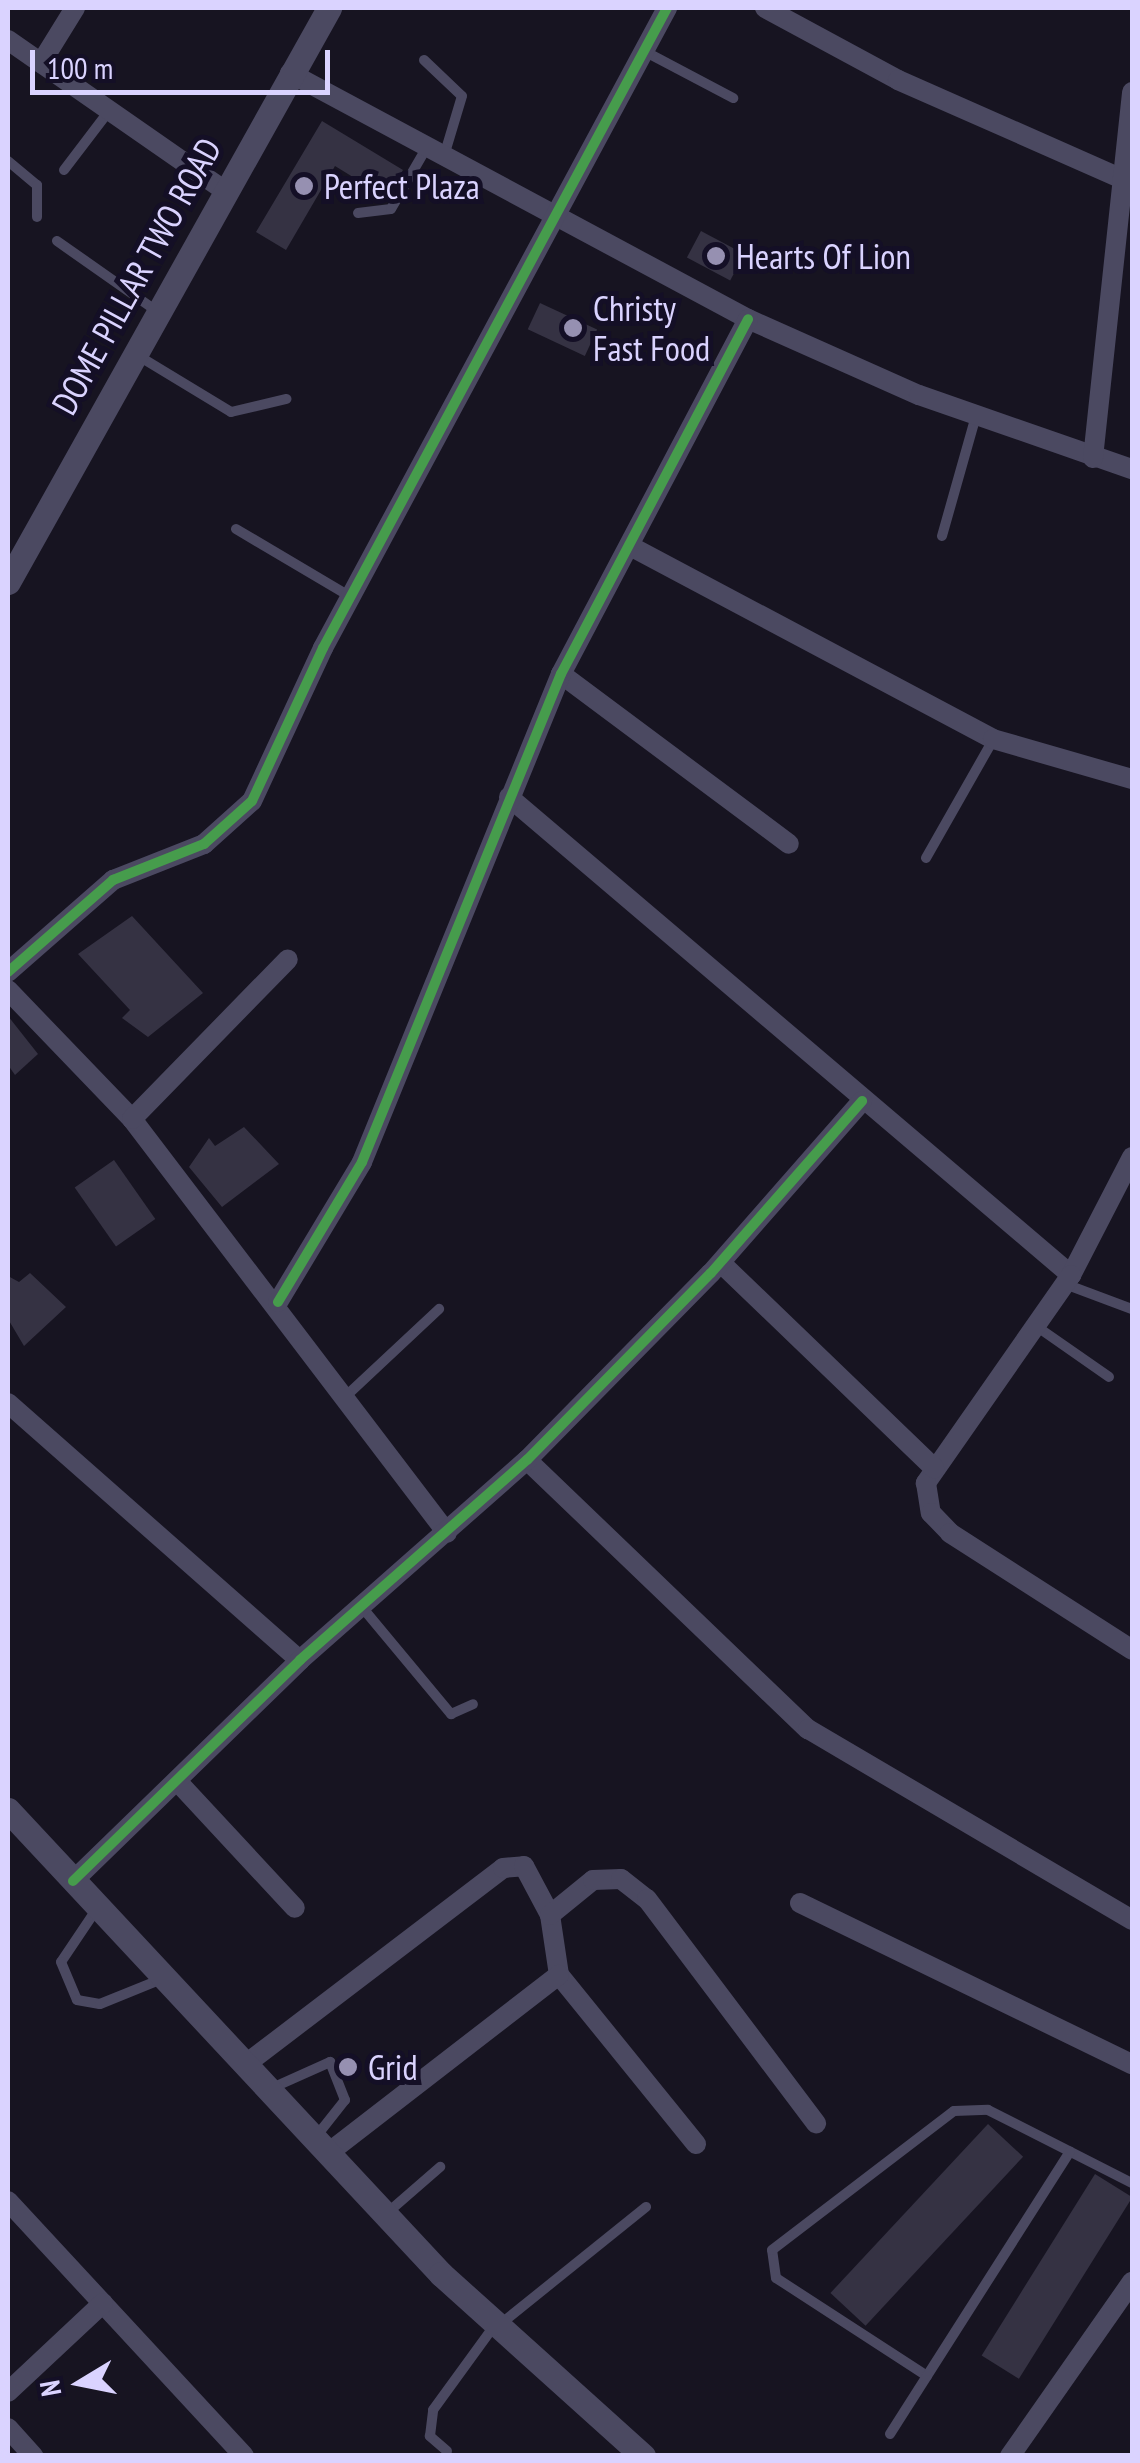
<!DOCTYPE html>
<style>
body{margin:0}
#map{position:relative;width:1140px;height:2463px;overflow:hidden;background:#171421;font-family:"PT Sans Narrow",sans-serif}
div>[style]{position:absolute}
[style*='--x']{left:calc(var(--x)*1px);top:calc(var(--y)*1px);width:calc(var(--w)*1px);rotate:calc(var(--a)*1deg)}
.building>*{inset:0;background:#353243;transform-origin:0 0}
.service>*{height:10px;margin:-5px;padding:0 5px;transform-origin:5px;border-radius:5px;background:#4b4961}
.minor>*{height:20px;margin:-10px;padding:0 10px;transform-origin:10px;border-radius:10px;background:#4b4961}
.tertiary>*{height:25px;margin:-12.5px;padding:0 12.5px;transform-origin:12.5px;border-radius:12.5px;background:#4b4961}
.cycleway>*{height:10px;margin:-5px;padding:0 5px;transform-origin:5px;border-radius:5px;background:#469c4c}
.dots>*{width:28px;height:28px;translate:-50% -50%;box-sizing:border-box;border:5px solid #140f26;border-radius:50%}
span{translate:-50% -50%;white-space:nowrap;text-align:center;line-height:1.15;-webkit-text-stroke:10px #140f26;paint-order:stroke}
.poi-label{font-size:35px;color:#dad3ff}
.left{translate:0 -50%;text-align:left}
.street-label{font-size:35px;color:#dad3ff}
.frame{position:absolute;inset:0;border:10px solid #dad3ff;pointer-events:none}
.north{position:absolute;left:30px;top:2333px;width:100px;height:100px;-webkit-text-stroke:8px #140f26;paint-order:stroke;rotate:260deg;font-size:28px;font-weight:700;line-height:40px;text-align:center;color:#dad3ff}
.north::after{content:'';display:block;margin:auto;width:35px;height:45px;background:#dad3ff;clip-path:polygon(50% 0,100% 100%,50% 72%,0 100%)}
.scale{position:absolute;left:30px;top:50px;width:300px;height:45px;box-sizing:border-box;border:5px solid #dad3ff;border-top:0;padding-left:12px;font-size:30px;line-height:35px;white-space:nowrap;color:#dad3ff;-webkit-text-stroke:8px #140f26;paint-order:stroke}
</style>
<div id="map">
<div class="building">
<i style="clip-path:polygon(322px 121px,403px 170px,387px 198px,335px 166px,286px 250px,256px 232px)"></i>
<i style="left:701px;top:231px;width:49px;height:30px;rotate:28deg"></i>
<i style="left:540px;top:303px;width:63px;height:29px;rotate:25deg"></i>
<i style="clip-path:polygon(132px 916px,203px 993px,148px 1037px,122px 1018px,130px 1010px,78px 954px)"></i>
<i style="clip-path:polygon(8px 1016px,38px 1054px,15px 1075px,8px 1065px)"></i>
<i style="clip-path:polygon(244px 1127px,279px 1164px,222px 1207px,189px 1167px,209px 1138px,215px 1146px)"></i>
<i style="left:114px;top:1160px;width:72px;height:48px;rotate:55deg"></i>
<i style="clip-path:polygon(30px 1273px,66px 1307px,24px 1346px,8px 1319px,8px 1276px,19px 1282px)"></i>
<i style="left:988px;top:2124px;width:48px;height:231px;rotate:43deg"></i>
<i style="left:1095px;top:2174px;width:44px;height:214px;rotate:32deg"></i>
</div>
<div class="service">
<i style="--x:644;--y:51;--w:101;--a:27.8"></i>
<i style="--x:424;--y:60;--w:52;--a:43.5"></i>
<i style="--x:462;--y:96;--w:63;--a:106.7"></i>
<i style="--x:8;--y:161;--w:38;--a:40"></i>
<i style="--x:37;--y:185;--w:32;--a:90"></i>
<i style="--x:64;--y:170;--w:74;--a:-52.7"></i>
<i style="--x:358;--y:213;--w:33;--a:-7"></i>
<i style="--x:391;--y:209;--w:72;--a:-59.9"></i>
<i style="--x:57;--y:241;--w:120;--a:35.1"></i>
<i style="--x:137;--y:355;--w:110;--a:31.2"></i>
<i style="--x:231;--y:412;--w:57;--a:-13.3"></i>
<i style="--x:236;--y:529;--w:134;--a:30.6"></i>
<i style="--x:942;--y:536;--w:125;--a:-74.2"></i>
<i style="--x:926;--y:858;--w:136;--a:-60.4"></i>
<i style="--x:1065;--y:1284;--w:72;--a:20.5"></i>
<i style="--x:1036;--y:1326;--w:89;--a:34.9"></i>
<i style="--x:345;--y:1397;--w:129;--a:-43.1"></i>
<i style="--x:361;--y:1606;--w:141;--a:50.2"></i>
<i style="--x:451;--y:1714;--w:24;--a:-24"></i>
<i style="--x:98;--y:1907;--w:66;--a:123.9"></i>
<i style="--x:61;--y:1962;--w:41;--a:67.2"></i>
<i style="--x:77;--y:2000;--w:23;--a:10"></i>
<i style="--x:100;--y:2004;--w:69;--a:-22.1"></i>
<i style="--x:272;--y:2088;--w:64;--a:-24.1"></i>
<i style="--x:330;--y:2062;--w:41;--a:68.5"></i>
<i style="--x:345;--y:2100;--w:48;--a:128.3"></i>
<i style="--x:386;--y:2214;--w:72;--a:-41"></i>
<i style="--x:498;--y:2326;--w:190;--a:-38.8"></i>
<i style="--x:927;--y:2376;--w:180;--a:-147"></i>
<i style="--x:776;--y:2278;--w:28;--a:-98"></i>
<i style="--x:772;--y:2250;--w:229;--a:-37.4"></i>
<i style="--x:954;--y:2111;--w:34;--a:-2"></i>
<i style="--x:988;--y:2110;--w:161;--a:26.9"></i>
<i style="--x:890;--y:2434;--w:335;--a:-57.5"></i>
<i style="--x:447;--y:2451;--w:23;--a:-139"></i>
<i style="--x:430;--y:2436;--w:26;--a:-83"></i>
<i style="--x:433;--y:2410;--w:104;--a:-54"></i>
</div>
<div class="minor">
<i style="--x:765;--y:8;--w:151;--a:28.4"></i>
<i style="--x:898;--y:80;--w:243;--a:23.8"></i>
<i style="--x:8;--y:40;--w:263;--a:34.8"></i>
<i style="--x:41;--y:63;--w:65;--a:-58.3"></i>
<i style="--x:290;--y:73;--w:520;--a:28.24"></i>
<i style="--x:748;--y:319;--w:187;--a:24"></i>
<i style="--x:919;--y:395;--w:225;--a:19.2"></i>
<i style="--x:1093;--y:458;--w:368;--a:-83.9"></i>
<i style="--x:630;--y:546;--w:411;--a:28"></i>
<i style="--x:993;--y:739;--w:145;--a:16.1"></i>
<i style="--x:561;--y:674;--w:284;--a:36.7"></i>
<i style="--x:509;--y:797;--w:738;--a:40.38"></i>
<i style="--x:8;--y:972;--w:140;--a:-41.2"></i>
<i style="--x:113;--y:880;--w:98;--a:-21.6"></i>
<i style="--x:204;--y:844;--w:64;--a:-41.9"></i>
<i style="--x:252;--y:801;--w:169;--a:-65.1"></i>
<i style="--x:323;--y:648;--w:727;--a:-61.74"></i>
<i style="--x:8;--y:990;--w:179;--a:46.1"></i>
<i style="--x:132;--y:1119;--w:520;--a:52.73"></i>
<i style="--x:132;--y:1119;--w:223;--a:-45.7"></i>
<i style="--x:1132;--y:1157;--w:133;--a:117.3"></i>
<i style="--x:1071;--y:1275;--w:254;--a:124.9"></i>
<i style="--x:926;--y:1483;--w:30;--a:81"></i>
<i style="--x:931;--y:1513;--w:28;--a:46"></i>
<i style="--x:950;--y:1533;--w:216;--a:32.7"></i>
<i style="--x:721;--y:1263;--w:296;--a:43.9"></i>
<i style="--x:278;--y:1302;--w:163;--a:-59"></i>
<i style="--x:362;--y:1162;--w:527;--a:-67.82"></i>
<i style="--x:561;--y:674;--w:401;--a:-62.2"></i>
<i style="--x:8;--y:1403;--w:389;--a:41.4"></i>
<i style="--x:527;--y:1460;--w:389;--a:43.8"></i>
<i style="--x:808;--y:1729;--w:376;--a:30.5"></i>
<i style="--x:177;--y:1781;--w:173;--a:47.1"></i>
<i style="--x:73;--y:1881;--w:317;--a:-44.2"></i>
<i style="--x:300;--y:1660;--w:303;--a:-41.4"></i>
<i style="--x:527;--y:1460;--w:262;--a:-45.5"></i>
<i style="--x:711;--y:1273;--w:229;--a:-48.7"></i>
<i style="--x:800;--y:1903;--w:369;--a:25.9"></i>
<i style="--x:246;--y:2064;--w:323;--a:-37.3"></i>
<i style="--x:503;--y:1868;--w:21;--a:-5"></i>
<i style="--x:524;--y:1866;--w:55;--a:62"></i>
<i style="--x:696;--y:2144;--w:218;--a:-129"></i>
<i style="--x:559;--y:1975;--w:61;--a:-98.5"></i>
<i style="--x:550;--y:1915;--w:55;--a:-39.1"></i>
<i style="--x:593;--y:1880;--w:28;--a:-2"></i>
<i style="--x:621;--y:1879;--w:33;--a:38"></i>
<i style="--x:647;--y:1899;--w:281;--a:53"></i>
<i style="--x:327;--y:2154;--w:293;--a:-37.7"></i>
<i style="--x:8;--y:2201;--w:347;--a:47.2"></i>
<i style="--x:8;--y:2392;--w:130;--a:-43.1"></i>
<i style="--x:8;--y:2428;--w:38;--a:48"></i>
<i style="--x:1010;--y:2456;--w:213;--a:-55"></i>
</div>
<div class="tertiary">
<i style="--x:8;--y:582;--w:658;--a:-60.78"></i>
<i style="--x:8;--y:1810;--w:635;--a:46.98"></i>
<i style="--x:441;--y:2274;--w:272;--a:42"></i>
</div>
<div class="cycleway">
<i style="--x:8;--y:972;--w:140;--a:-41.2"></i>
<i style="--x:113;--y:880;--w:98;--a:-21.6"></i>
<i style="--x:204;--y:844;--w:64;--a:-41.9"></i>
<i style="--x:252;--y:801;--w:169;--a:-65.1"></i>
<i style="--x:323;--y:648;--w:727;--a:-61.74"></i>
<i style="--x:278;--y:1302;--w:163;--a:-59"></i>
<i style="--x:362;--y:1162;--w:527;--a:-67.82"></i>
<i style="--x:561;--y:674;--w:401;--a:-62.2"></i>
<i style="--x:73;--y:1881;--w:317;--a:-44.2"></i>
<i style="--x:300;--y:1660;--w:303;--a:-41.4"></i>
<i style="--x:527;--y:1460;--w:262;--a:-45.5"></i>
<i style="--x:711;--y:1273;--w:229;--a:-48.7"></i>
</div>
<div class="dots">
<i style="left:304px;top:186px;background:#9690b1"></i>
<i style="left:716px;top:256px;background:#9690b1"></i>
<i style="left:573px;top:328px;background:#9690b1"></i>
<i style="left:348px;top:2067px;background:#9690b1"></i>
</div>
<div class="poi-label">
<span class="left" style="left:324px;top:186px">Perfect Plaza</span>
<span class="left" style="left:736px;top:256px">Hearts Of Lion</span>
<span class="left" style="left:593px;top:328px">Christy<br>Fast Food</span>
<span class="left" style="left:368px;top:2067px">Grid</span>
</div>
<div class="street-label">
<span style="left:136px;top:276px;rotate:-61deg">DOME PILLAR TWO ROAD</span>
</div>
<div class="frame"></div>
<div class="north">N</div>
<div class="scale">100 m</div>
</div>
